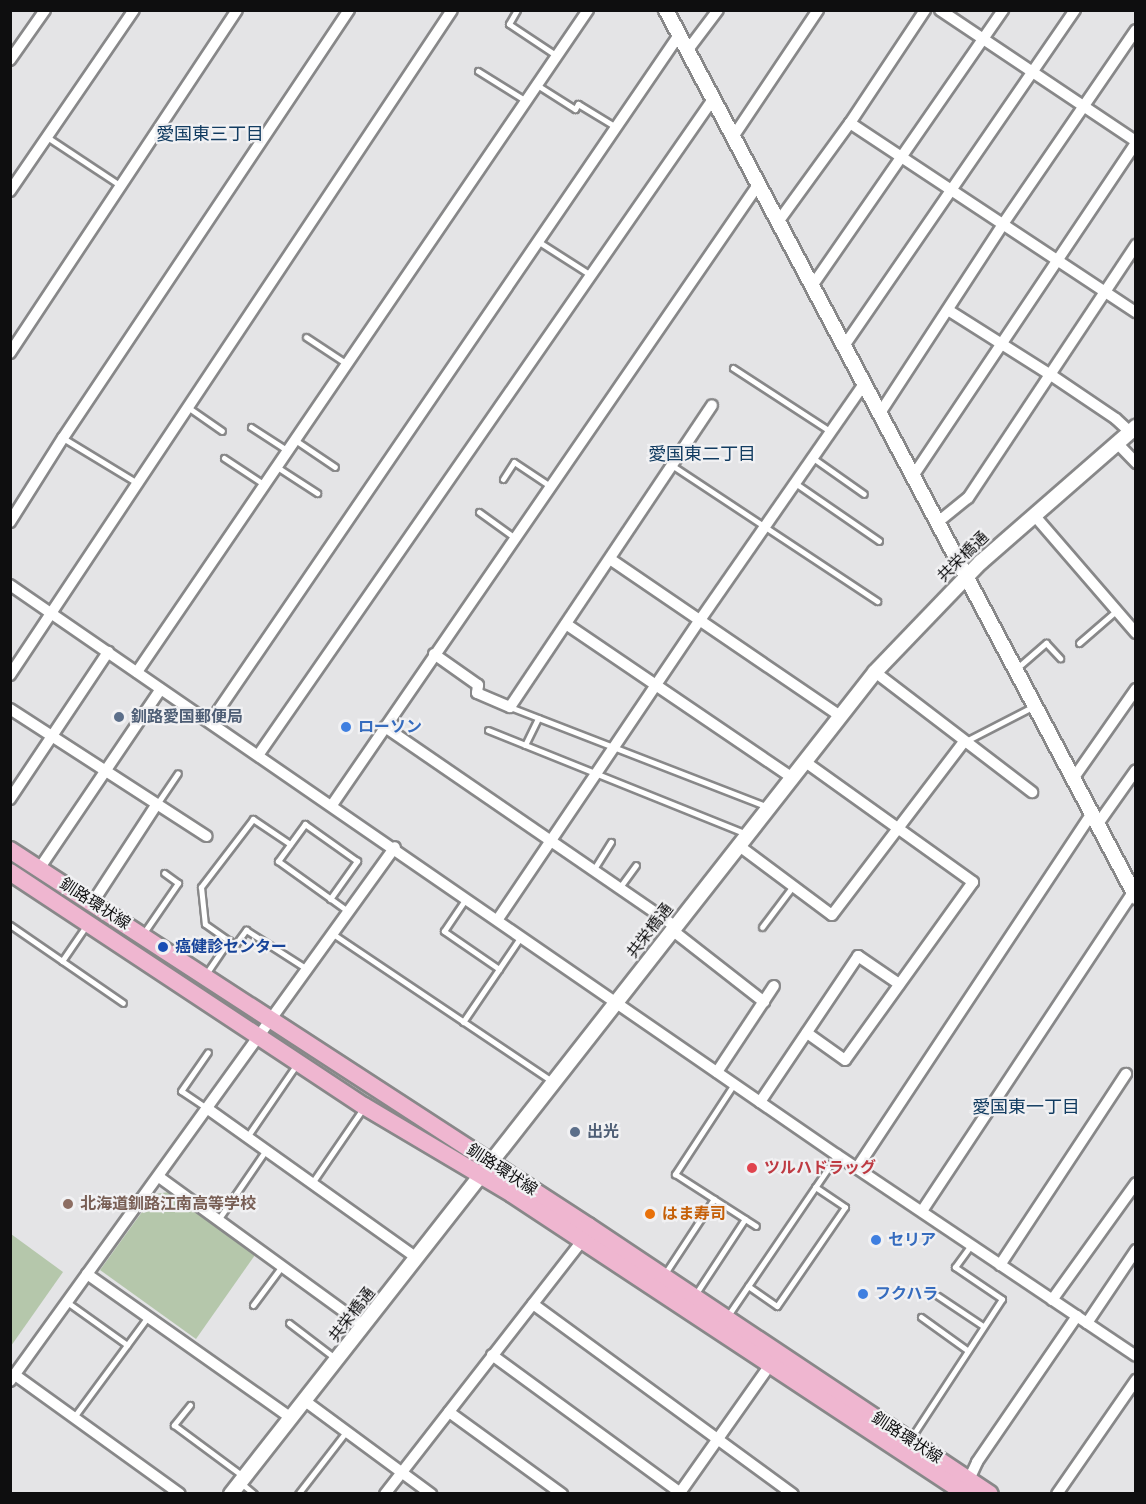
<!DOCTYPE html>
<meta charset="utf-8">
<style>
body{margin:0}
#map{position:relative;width:1146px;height:1504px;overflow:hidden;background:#e4e4e6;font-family:"Varela Round","Noto Sans JP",sans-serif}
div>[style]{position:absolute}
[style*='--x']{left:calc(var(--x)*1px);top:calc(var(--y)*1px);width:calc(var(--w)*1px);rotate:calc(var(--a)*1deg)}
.green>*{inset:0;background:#b5c7ab}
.roads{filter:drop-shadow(2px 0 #888889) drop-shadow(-2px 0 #888889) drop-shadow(0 2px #888889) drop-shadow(0 -2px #888889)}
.service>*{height:5px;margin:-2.5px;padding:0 2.5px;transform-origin:2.5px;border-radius:2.5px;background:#fff}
.minor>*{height:10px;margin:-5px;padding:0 5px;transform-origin:5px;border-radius:5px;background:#fff}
.tertiary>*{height:14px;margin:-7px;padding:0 7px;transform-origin:7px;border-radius:7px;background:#fff}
.primary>*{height:16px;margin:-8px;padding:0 8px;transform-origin:8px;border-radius:8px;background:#efb6d0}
.dots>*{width:16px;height:16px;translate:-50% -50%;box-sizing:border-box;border:3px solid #f1f1f3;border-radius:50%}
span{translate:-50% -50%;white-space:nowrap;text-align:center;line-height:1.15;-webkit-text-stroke:4.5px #f1f1f3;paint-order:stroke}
.street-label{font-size:16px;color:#0e0e0f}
.service-label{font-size:16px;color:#4e5e75;font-weight:700}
.left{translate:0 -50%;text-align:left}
.shop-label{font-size:16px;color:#366cbe;font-weight:700}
.transit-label{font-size:16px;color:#164399;font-weight:700}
.health-label{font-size:16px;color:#be3a42;font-weight:700}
.education-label{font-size:16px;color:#785e54;font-weight:700}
.food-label{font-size:16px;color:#c56008;font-weight:700}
.neighbourhood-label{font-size:18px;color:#123c61}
.frame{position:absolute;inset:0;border:12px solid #0e0e0f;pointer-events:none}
</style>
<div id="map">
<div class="green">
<i style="clip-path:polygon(169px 1192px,255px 1255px,196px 1339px,100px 1270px,155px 1194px)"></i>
<i style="clip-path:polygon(11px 1234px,63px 1272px,11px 1346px)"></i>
</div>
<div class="roads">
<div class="service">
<i style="--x:517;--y:10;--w:16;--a:120"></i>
<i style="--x:509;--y:24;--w:58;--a:33.7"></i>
<i style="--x:478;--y:71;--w:57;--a:32"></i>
<i style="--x:537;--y:85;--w:45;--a:32.3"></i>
<i style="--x:575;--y:109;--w:6;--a:-59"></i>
<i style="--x:578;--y:104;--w:44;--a:31.2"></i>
<i style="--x:47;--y:137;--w:89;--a:33.5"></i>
<i style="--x:539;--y:242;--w:59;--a:32.6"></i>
<i style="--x:306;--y:337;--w:49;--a:33.4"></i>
<i style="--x:733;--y:368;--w:117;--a:33.1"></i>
<i style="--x:189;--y:408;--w:40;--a:34.9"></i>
<i style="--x:251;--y:427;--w:44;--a:33"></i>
<i style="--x:63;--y:438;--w:87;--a:31.3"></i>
<i style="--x:295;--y:440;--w:48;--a:34"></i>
<i style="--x:224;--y:458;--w:49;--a:33.4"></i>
<i style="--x:813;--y:458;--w:62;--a:35.2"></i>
<i style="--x:673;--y:466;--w:245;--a:33.5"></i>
<i style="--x:277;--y:467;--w:48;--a:33"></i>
<i style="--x:503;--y:479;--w:20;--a:-57"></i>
<i style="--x:514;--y:462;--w:43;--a:33.7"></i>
<i style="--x:795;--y:483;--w:102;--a:34.6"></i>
<i style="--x:479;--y:512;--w:44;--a:35.8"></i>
<i style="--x:1079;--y:643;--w:49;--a:-40.9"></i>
<i style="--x:1016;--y:669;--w:40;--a:-41"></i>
<i style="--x:1046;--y:643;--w:21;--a:47"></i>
<i style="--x:510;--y:707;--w:277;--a:21.2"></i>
<i style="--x:488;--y:730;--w:279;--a:21.9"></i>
<i style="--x:966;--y:741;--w:76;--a:-27.2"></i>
<i style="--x:525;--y:745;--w:30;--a:-64"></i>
<i style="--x:157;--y:804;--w:37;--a:-56"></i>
<i style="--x:290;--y:844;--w:45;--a:-146"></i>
<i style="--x:253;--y:819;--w:86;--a:127.4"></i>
<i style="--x:201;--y:887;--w:37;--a:84"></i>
<i style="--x:205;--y:924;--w:37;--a:35"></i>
<i style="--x:235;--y:945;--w:19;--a:-54"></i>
<i style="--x:246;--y:930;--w:72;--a:32.6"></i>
<i style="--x:594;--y:869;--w:32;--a:-58"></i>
<i style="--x:620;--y:887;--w:27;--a:-54"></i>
<i style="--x:330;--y:899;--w:47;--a:-54.6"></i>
<i style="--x:357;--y:861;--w:64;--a:-144.6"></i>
<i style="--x:305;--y:824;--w:46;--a:126.1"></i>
<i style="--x:278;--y:861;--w:87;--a:35.7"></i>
<i style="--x:10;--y:925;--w:137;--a:34.6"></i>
<i style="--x:762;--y:927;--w:51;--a:-52.9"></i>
<i style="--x:143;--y:934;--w:62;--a:-55.5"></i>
<i style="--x:178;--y:883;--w:17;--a:-144"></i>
<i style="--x:333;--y:934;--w:265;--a:33.9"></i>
<i style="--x:62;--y:961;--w:42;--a:-55.6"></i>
<i style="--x:499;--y:969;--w:37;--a:-56"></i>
<i style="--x:206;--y:974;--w:41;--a:-55.9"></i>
<i style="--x:463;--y:1022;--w:64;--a:-55.8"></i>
<i style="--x:499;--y:969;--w:67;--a:-145.4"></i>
<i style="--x:444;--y:931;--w:37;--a:-56"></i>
<i style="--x:734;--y:1084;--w:108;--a:123.2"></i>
<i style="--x:675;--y:1174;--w:96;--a:32.7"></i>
<i style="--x:208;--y:1109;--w:32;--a:-146"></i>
<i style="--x:181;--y:1091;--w:47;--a:-55.3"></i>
<i style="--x:247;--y:1137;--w:88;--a:-55.6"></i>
<i style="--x:312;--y:1183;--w:92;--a:-55.6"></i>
<i style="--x:218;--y:1220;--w:85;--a:-55.6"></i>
<i style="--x:664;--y:1275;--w:91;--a:-56.7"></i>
<i style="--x:748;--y:1286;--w:35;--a:35"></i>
<i style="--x:777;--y:1306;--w:120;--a:-55.5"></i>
<i style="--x:845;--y:1207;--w:36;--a:-146"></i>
<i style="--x:695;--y:1295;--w:91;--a:-56.7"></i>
<i style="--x:938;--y:1296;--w:54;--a:33.7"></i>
<i style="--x:67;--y:1302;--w:74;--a:35.6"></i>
<i style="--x:253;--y:1305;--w:49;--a:-53.4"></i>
<i style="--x:727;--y:1317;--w:196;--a:-55.8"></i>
<i style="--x:921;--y:1317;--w:57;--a:35.7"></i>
<i style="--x:289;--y:1323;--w:58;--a:37.3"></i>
<i style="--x:190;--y:1405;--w:26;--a:129"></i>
<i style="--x:174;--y:1425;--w:86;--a:36.5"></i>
<i style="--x:74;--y:1417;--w:123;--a:-53.6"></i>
<i style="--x:911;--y:1438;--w:166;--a:-56.8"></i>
<i style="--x:1002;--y:1299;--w:57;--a:-145.8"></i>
<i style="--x:955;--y:1267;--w:27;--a:-54"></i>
<i style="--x:241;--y:1483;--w:17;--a:40"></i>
<i style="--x:298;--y:1494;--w:78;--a:-52.3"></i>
</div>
<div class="minor">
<i style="--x:940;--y:10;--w:236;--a:33.8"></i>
<i style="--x:687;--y:51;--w:51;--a:-52.9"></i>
<i style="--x:10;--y:60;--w:61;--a:-55"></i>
<i style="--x:850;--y:123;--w:343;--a:33.5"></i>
<i style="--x:733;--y:137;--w:153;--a:-56.2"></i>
<i style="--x:10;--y:191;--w:219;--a:-55.6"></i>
<i style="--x:778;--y:222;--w:122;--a:-54"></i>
<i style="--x:850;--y:123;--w:136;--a:-56.4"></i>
<i style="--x:812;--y:286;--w:336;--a:-55.3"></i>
<i style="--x:948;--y:310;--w:122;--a:32.3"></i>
<i style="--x:1051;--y:375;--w:78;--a:34.1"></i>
<i style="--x:1116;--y:419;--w:19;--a:43"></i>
<i style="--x:844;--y:346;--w:408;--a:-55.5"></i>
<i style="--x:10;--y:353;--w:411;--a:-56.5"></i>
<i style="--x:880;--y:413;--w:225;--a:-56.9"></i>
<i style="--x:1003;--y:224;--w:235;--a:-55.6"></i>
<i style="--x:1117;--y:443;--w:28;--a:46"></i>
<i style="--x:913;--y:476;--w:401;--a:-56.2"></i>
<i style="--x:1034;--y:515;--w:156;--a:49.2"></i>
<i style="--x:10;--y:522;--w:99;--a:-57.8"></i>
<i style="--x:63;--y:438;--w:515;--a:-56.25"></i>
<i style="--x:938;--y:522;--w:38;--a:-39"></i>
<i style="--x:968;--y:498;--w:304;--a:-56.4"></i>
<i style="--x:610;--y:559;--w:278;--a:34.3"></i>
<i style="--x:10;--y:585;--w:1004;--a:34.58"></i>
<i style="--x:837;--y:1155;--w:360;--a:33.9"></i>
<i style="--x:566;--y:624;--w:272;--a:34.2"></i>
<i style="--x:434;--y:654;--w:54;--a:35.2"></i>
<i style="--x:478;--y:685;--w:8;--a:97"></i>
<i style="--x:477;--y:693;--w:36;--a:23"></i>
<i style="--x:510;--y:707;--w:363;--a:-56.2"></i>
<i style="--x:137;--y:672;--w:801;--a:-55.73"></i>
<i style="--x:875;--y:672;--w:198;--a:37.4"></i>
<i style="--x:10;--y:675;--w:798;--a:-56.39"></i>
<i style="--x:10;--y:709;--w:234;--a:32.9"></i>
<i style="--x:211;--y:721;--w:830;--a:-55.7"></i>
<i style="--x:385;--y:727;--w:352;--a:34.5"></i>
<i style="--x:259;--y:754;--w:797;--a:-55.27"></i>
<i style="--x:804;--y:761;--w:208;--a:35.6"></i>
<i style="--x:973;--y:882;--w:219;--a:125.7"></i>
<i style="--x:845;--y:1060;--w:47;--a:-144.6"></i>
<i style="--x:1073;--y:779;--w:110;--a:-55"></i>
<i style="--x:10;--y:799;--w:177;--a:-56.3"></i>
<i style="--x:332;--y:805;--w:752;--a:-55.51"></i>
<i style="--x:1097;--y:825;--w:67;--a:-54.7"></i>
<i style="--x:738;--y:845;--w:117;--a:36.7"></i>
<i style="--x:832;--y:915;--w:218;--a:-52.7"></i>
<i style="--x:39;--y:869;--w:217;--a:-55.9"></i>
<i style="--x:93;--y:902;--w:117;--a:-56.9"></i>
<i style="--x:498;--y:919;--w:361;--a:-56"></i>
<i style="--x:700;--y:620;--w:287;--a:-55.2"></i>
<i style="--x:672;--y:930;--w:117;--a:38"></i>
<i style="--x:717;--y:1072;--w:103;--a:-56.5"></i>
<i style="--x:760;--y:1102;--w:176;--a:-56.1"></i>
<i style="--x:858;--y:956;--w:50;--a:34.3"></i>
<i style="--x:208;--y:1109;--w:257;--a:35.5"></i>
<i style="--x:857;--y:1168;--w:424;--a:-56.5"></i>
<i style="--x:159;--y:1177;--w:253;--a:36"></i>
<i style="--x:922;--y:1211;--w:382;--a:-56.5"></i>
<i style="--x:1000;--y:1265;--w:229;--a:-56.6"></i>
<i style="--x:87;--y:1274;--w:250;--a:35.2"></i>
<i style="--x:1052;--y:1300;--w:144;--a:-54.3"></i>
<i style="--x:533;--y:1304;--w:322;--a:36.2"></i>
<i style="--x:1087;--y:1323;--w:88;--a:-56.1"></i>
<i style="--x:492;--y:1355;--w:235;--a:36.2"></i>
<i style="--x:15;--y:1375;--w:203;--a:35.8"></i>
<i style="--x:10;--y:1381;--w:658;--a:-54.21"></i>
<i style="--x:305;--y:1401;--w:157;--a:36.4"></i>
<i style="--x:449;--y:1412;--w:140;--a:36"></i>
<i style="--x:966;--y:1486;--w:26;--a:-65"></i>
<i style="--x:977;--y:1462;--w:177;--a:-55.6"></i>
<i style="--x:385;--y:1494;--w:319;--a:-52.1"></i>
<i style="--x:679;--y:1494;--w:161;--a:-54.8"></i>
<i style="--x:1057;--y:1494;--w:139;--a:-55.3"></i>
</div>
<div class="tertiary">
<i style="--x:666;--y:10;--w:1004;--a:62.08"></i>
<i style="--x:231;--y:1494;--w:1044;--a:-51.92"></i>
<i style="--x:875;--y:672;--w:153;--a:-46.1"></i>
<i style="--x:981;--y:562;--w:206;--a:-41.1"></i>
</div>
<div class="primary">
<i style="--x:10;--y:850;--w:690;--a:33.04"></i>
<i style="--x:588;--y:1226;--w:483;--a:33.7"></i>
<i style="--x:10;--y:872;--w:424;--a:33.5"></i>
<i style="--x:364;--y:1106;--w:172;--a:30.7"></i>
<i style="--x:512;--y:1194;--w:544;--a:33.46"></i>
</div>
</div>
<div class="dots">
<i style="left:119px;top:717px;background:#5c6f8a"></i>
<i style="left:346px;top:727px;background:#3f7fe0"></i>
<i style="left:163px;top:947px;background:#1a4fb4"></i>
<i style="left:575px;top:1132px;background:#5c6f8a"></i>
<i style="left:752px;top:1168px;background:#e0444e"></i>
<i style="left:68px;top:1204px;background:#8d6e63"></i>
<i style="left:650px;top:1214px;background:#e8710a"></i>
<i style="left:876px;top:1240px;background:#3f7fe0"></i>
<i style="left:863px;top:1294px;background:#3f7fe0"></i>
</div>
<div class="street-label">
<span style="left:963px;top:557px;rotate:-44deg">共栄橋通</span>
<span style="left:95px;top:904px;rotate:33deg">釧路環状線</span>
<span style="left:650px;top:931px;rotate:-52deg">共栄橋通</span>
<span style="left:502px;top:1170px;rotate:33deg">釧路環状線</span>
<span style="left:352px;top:1315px;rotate:-52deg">共栄橋通</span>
<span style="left:907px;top:1438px;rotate:33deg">釧路環状線</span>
</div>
<div class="service-label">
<span class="left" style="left:131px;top:717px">釧路愛国郵便局</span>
<span class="left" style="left:587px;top:1132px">出光</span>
</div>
<div class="shop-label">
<span class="left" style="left:358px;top:727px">ローソン</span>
<span class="left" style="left:888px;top:1240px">セリア</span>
<span class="left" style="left:875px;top:1294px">フクハラ</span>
</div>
<div class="transit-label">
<span class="left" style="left:175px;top:947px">癌健診センター</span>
</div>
<div class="health-label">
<span class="left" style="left:764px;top:1168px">ツルハドラッグ</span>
</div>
<div class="education-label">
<span class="left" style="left:80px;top:1204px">北海道釧路江南高等学校</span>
</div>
<div class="food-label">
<span class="left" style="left:662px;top:1214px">はま寿司</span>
</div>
<div class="neighbourhood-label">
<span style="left:210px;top:134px">愛国東三丁目</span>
<span style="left:702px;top:454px">愛国東二丁目</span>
<span style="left:1026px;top:1107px">愛国東一丁目</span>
</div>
<div class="frame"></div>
</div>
